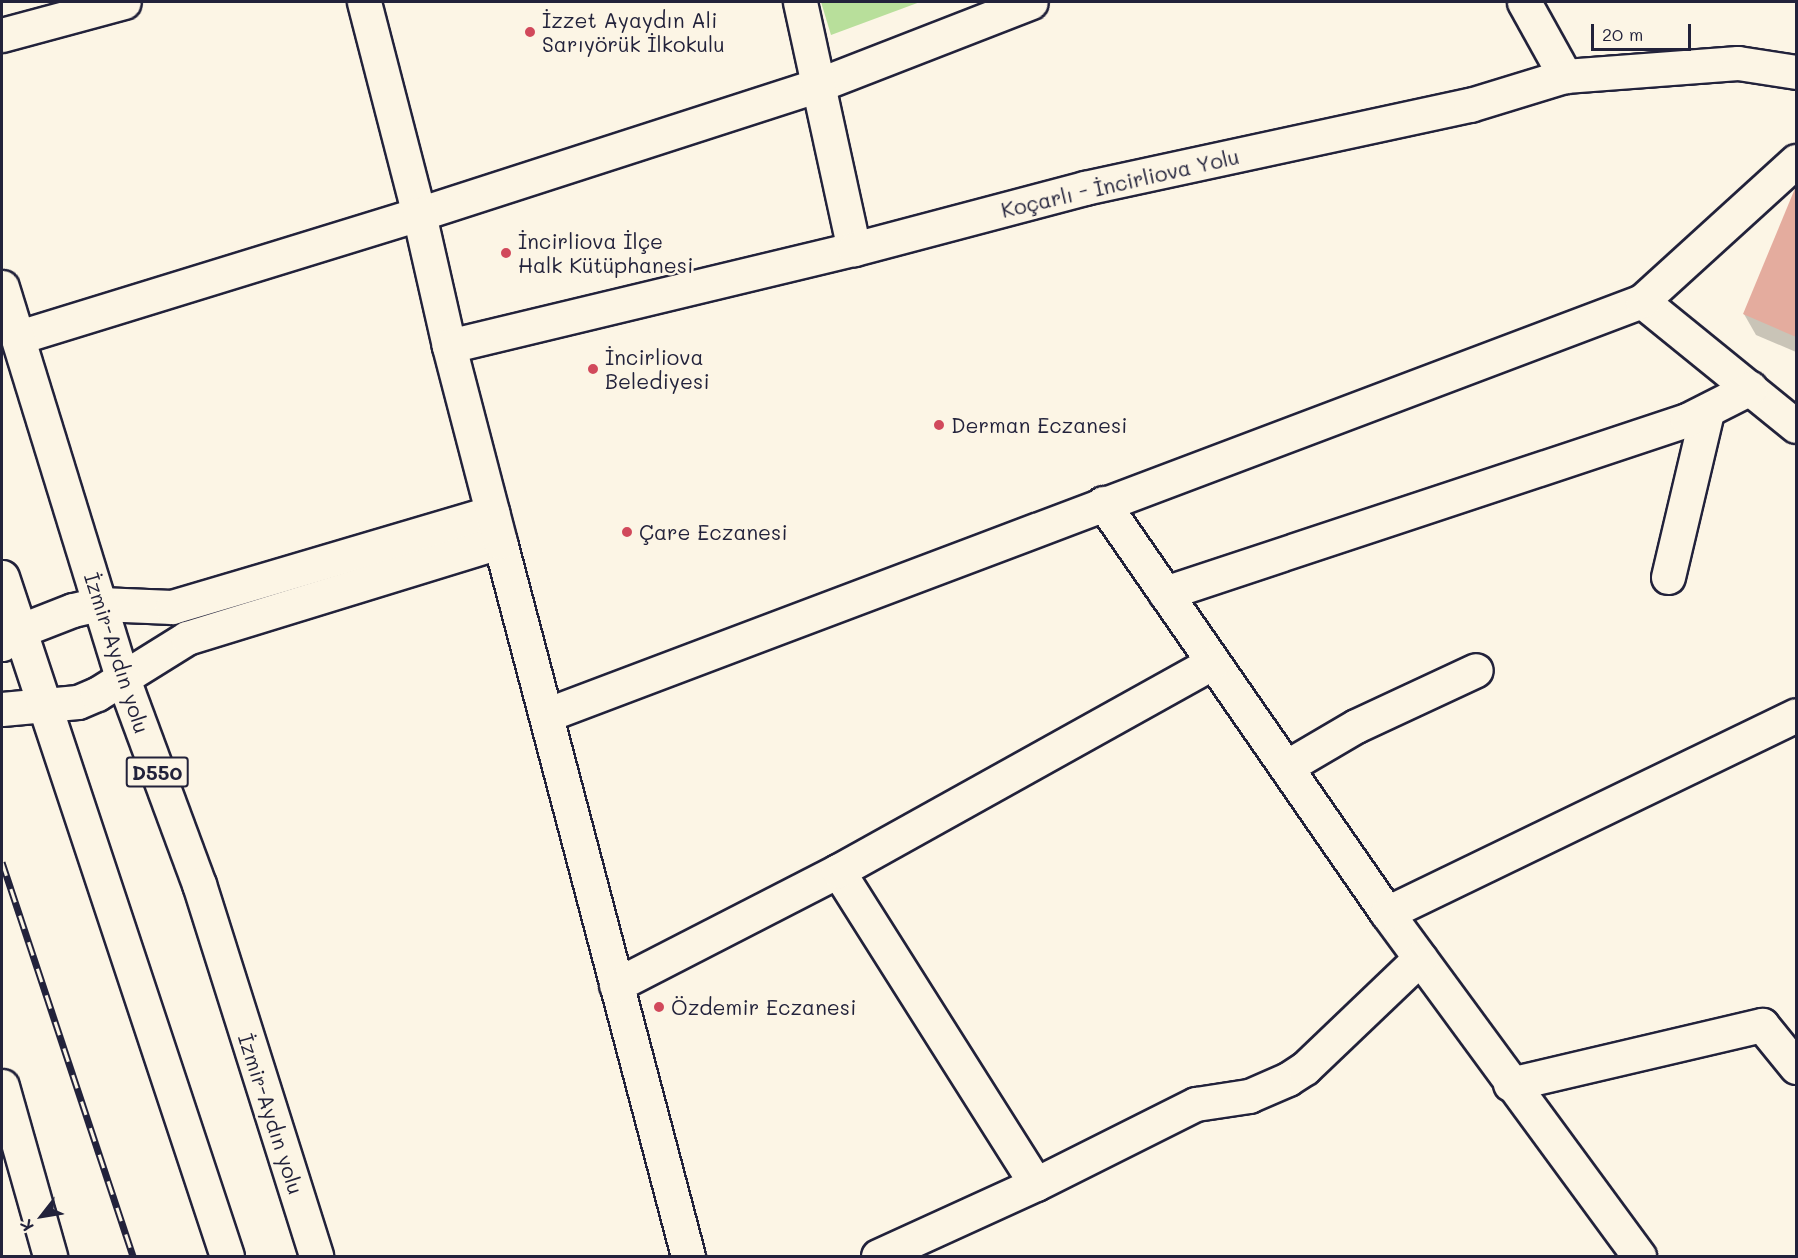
<!DOCTYPE html>
<meta charset="utf-8">
<style>
body{margin:0}
#map{position:relative;width:1798px;height:1258px;overflow:hidden;background:#fcf5e5;font-family:Mali,sans-serif}
div>[style]{position:absolute}
[style*='--x']{left:calc(var(--x)*1px);top:calc(var(--y)*1px);width:calc(var(--w)*1px);rotate:calc(var(--a)*1deg)}
.green>*{inset:0;background:#b8df9b}
.shadow>*{inset:0;background:#0003}
.building>*{inset:0;background:#e4ac9e}
.roads{filter:drop-shadow(2px 0 #22223b) drop-shadow(-2px 0 #22223b) drop-shadow(0 2px #22223b) drop-shadow(0 -2px #22223b)}
.minor>*{height:33px;margin:-16.5px;padding:0 16.5px;transform-origin:16.5px;border-radius:16.5px;background:#fcf5e5}
.major>*{height:33px;margin:-16.5px;padding:0 16.5px;transform-origin:16.5px;border-radius:16.5px;background:#fcf5e5}
.highway>*{height:33px;margin:-16.5px;padding:0 16.5px;transform-origin:16.5px;border-radius:16.5px;background:#fcf5e5}
.rail>*{height:7px;margin-top:-3.5px;transform-origin:0;background:repeating-linear-gradient(90deg,#fcf5e5 0 14px,#22223b 0 28px);box-sizing:border-box;border-block:2px solid #22223b}
.dots>*{width:16px;height:16px;translate:-50% -50%;box-sizing:border-box;border:3px solid #fcf5e5;border-radius:50%}
span{translate:-50% -50%;white-space:nowrap;text-align:center;line-height:1.15;-webkit-text-stroke:5px #fcf5e5;paint-order:stroke}
.shield-label span{padding:2px 4px;background:#fcf5e5;border:2px solid;border-radius:4px;-webkit-text-stroke-width:0}
.shield-label{font-size:20px;color:#22223b;font-weight:700}
.poi-label{font-size:21px;color:#22223b}
.left{translate:0 -50%;text-align:left}
.street-label{font-size:21px;color:#22223b}
.frame{position:absolute;inset:0;border:3px solid #22223b;pointer-events:none}
.north{position:absolute;left:12px;top:1186px;width:60px;height:60px;-webkit-text-stroke:4px #fcf5e5;paint-order:stroke;rotate:239deg;font-size:16px;font-weight:700;line-height:24px;text-align:center;color:#22223b}
.north::after{content:'';display:block;margin:auto;width:21px;height:27px;background:#22223b;clip-path:polygon(50% 0,100% 100%,50% 72%,0 100%)}
.scale{position:absolute;left:1591px;top:24px;width:100px;height:27px;box-sizing:border-box;border:3px solid #22223b;border-top:0;padding-left:8px;font-size:18px;line-height:21px;white-space:nowrap;color:#22223b;-webkit-text-stroke:4px #fcf5e5;paint-order:stroke}
</style>
<div id="map">
<div class="green">
<i style="clip-path:polygon(821px 2px,920px 2px,831px 35px)"></i>
</div>
<div class="shadow">
<i style="clip-path:polygon(1796px 190px,1796px 352px,1756px 335px,1744px 314px)"></i>
</div>
<div class="building">
<i style="clip-path:polygon(1796px 186px,1796px 337px,1743px 314px)"></i>
</div>
<div class="roads">
<div class="minor">
<i style="--x:364;--y:2;--w:219;--a:75.5"></i>
<i style="--x:419;--y:214;--w:422;--a:-17.9"></i>
<i style="--x:821;--y:84;--w:225;--a:-21.3"></i>
<i style="--x:800;--y:2;--w:253;--a:77.7"></i>
<i style="--x:1524;--y:2;--w:85;--a:61"></i>
<i style="--x:2;--y:35;--w:126;--a:-15.1"></i>
<i style="--x:1642;--y:301;--w:198;--a:39.1"></i>
<i style="--x:19;--y:337;--w:418;--a:-17.1"></i>
<i style="--x:419;--y:214;--w:135;--a:77.2"></i>
<i style="--x:1103;--y:503;--w:499;--a:55.3"></i>
<i style="--x:1387;--y:913;--w:426;--a:53.7"></i>
<i style="--x:500;--y:542;--w:738;--a:75.25"></i>
<i style="--x:1668;--y:577;--w:170;--a:-76.7"></i>
<i style="--x:1165;--y:593;--w:550;--a:-18.34"></i>
<i style="--x:1687;--y:420;--w:71;--a:-26.9"></i>
<i style="--x:546;--y:715;--w:1172;--a:-20.69"></i>
<i style="--x:1642;--y:301;--w:208;--a:-42.3"></i>
<i style="--x:1286;--y:767;--w:81;--a:-30.4"></i>
<i style="--x:1356;--y:726;--w:132;--a:-25"></i>
<i style="--x:838;--y:871;--w:370;--a:57.7"></i>
<i style="--x:1387;--y:913;--w:454;--a:-25.8"></i>
<i style="--x:616;--y:985;--w:250;--a:-27.2"></i>
<i style="--x:838;--y:871;--w:429;--a:-29.1"></i>
<i style="--x:1510;--y:1084;--w:259;--a:-13.2"></i>
<i style="--x:1762;--y:1025;--w:54;--a:51"></i>
<i style="--x:2;--y:1086;--w:177;--a:74.2"></i>
<i style="--x:878;--y:1256;--w:174;--a:-24.5"></i>
<i style="--x:1036;--y:1184;--w:179;--a:-26.6"></i>
<i style="--x:1196;--y:1104;--w:54;--a:-8.6"></i>
<i style="--x:1249;--y:1096;--w:43;--a:-23.6"></i>
<i style="--x:1288;--y:1079;--w:20;--a:-33"></i>
<i style="--x:1305;--y:1068;--w:159;--a:-43.7"></i>
</div>
<div class="major">
<i style="--x:2;--y:644;--w:21;--a:-37"></i>
<i style="--x:19;--y:631;--w:58;--a:-21.3"></i>
<i style="--x:73;--y:610;--w:28;--a:-13"></i>
<i style="--x:100;--y:604;--w:72;--a:2.4"></i>
<i style="--x:172;--y:607;--w:334;--a:-16.5"></i>
<i style="--x:2;--y:709;--w:76;--a:-5.3"></i>
<i style="--x:78;--y:702;--w:21;--a:-23"></i>
<i style="--x:97;--y:694;--w:106;--a:-31.9"></i>
<i style="--x:187;--y:638;--w:327;--a:-17.1"></i>
<i style="--x:500;--y:542;--w:203;--a:-104.6"></i>
<i style="--x:449;--y:346;--w:416;--a:-13.5"></i>
<i style="--x:854;--y:249;--w:239;--a:-14.8"></i>
<i style="--x:1085;--y:188;--w:394;--a:-12.2"></i>
<i style="--x:1470;--y:105;--w:99;--a:-17"></i>
<i style="--x:1565;--y:76;--w:173;--a:-4.3"></i>
<i style="--x:1738;--y:63;--w:59;--a:8.8"></i>
</div>
<div class="highway">
<i style="--x:2;--y:287;--w:407;--a:72.9"></i>
<i style="--x:122;--y:676;--w:222;--a:69.7"></i>
<i style="--x:199;--y:884;--w:390;--a:72.5"></i>
<i style="--x:2;--y:577;--w:715;--a:71.67"></i>
</div>
</div>
<div class="rail">
<i style="--x:2;--y:862;--w:415;--a:71.6"></i>
</div>
<div class="dots">
<i style="left:530px;top:32px;background:#d1495b"></i>
<i style="left:506px;top:253px;background:#d1495b"></i>
<i style="left:593px;top:369px;background:#d1495b"></i>
<i style="left:939px;top:425px;background:#d1495b"></i>
<i style="left:627px;top:532px;background:#d1495b"></i>
<i style="left:659px;top:1007px;background:#d1495b"></i>
</div>
<div class="shield-label">
<span style="left:157px;top:772px">D550</span>
</div>
<div class="poi-label">
<span class="left" style="left:542px;top:32px">İzzet Ayaydın Ali<br>Sarıyörük İlkokulu</span>
<span class="left" style="left:518px;top:253px">İncirliova İlçe<br>Halk Kütüphanesi</span>
<span class="left" style="left:605px;top:369px">İncirliova<br>Belediyesi</span>
<span class="left" style="left:951px;top:425px">Derman Eczanesi</span>
<span class="left" style="left:639px;top:532px">Çare Eczanesi</span>
<span class="left" style="left:671px;top:1007px">Özdemir Eczanesi</span>
</div>
<div class="street-label">
<span style="left:1120px;top:183px;rotate:-13deg">Koçarlı - İncirliova Yolu</span>
<span style="left:117px;top:653px;rotate:72deg">İzmir-Aydın yolu</span>
<span style="left:271px;top:1114px;rotate:72deg">İzmir-Aydın yolu</span>
</div>
<div class="frame"></div>
<div class="north">K</div>
<div class="scale">20 m</div>
</div>
